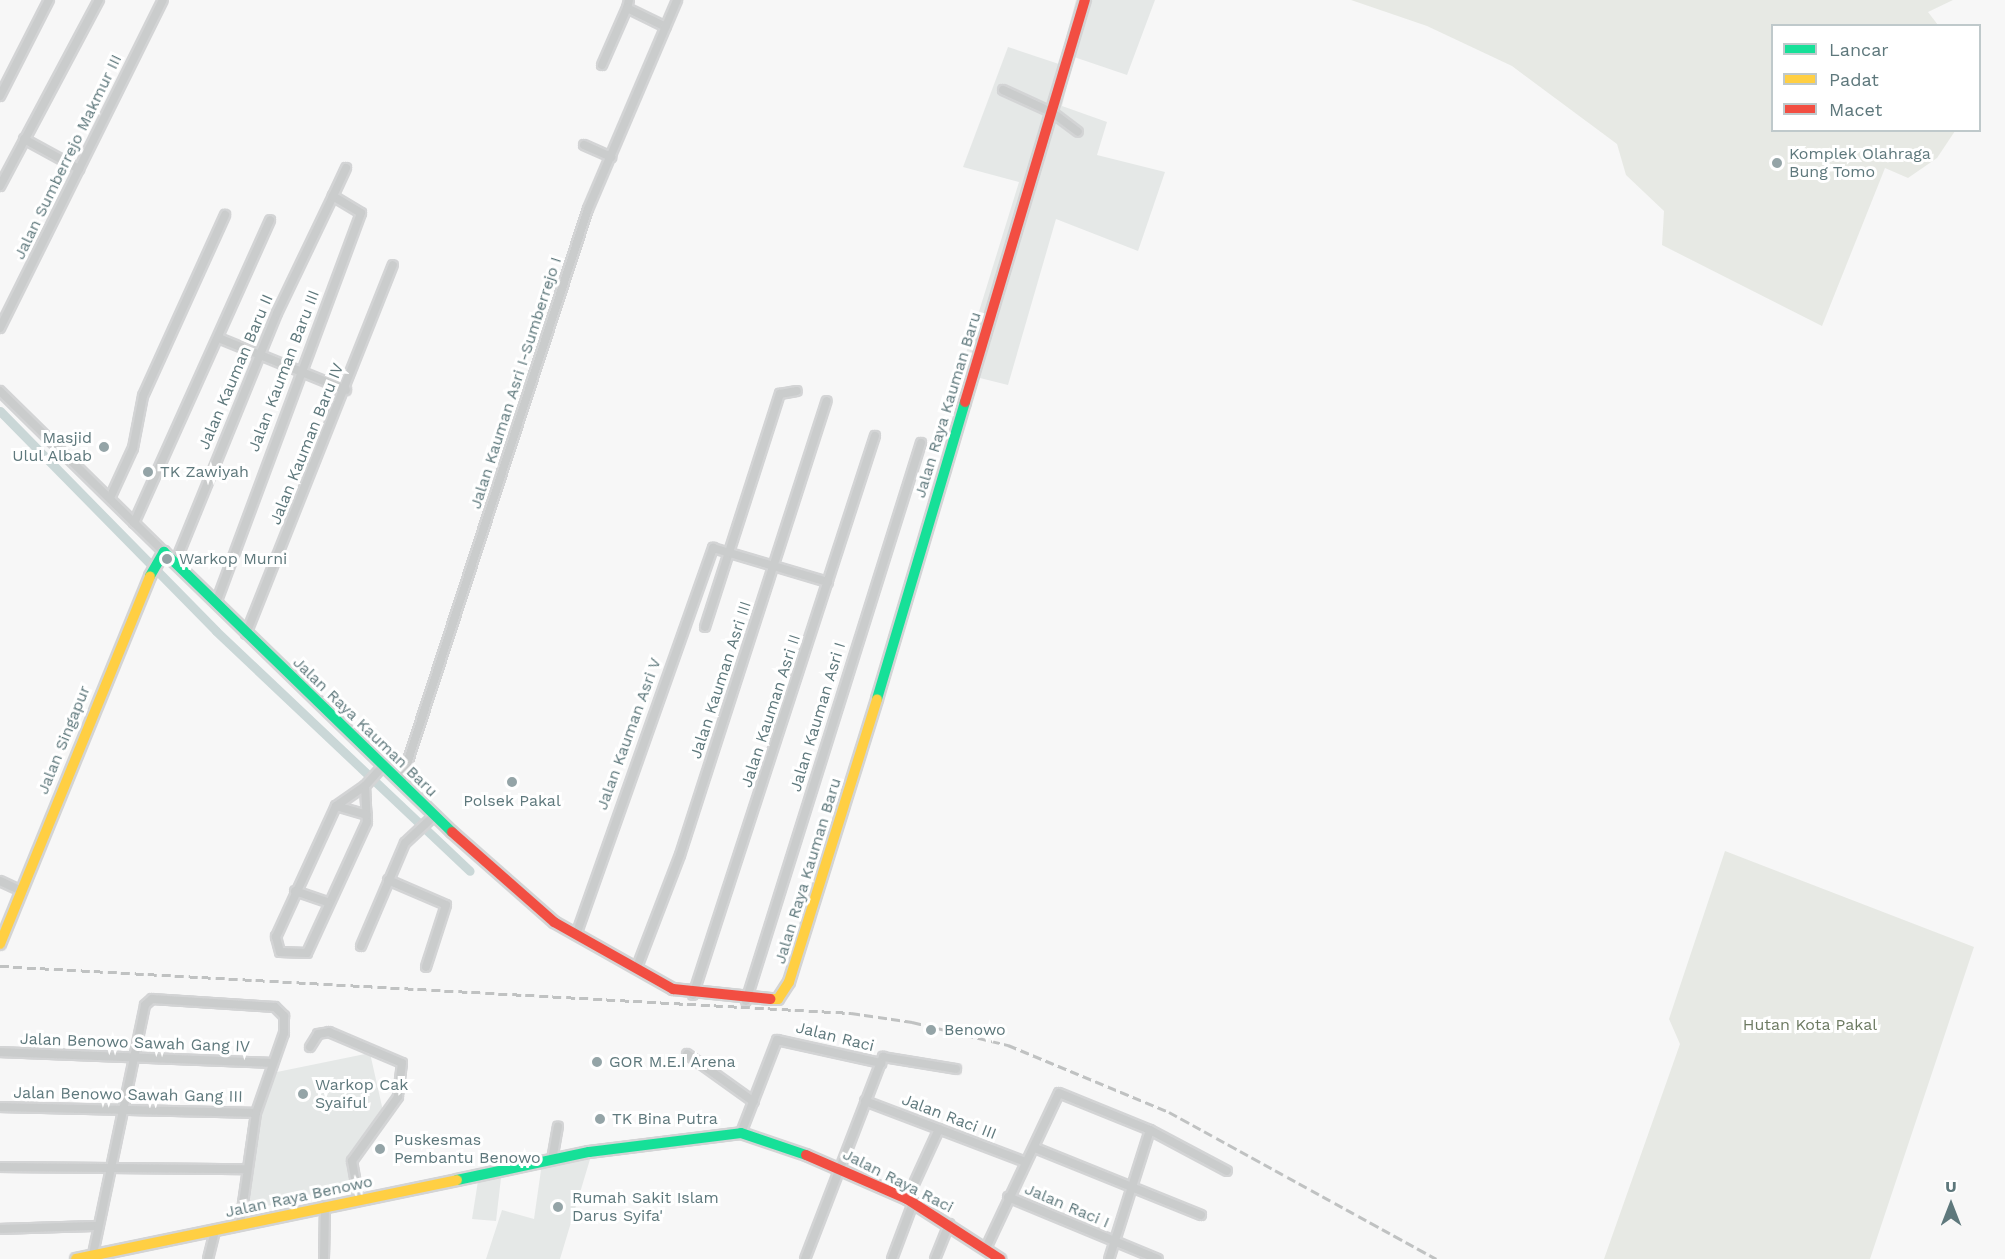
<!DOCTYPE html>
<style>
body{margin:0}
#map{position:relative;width:2005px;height:1259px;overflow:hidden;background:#f7f7f7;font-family:"Work Sans",sans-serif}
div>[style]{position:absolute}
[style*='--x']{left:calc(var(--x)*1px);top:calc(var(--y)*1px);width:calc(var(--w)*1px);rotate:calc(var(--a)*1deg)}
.built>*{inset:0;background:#e5e8e7}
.green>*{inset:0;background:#e7e9e4}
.canal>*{height:9px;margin:-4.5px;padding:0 4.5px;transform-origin:4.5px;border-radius:4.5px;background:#cad7d7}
.roads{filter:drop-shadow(2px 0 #d3d4d5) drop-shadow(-2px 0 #d3d4d5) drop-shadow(0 2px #d3d4d5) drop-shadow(0 -2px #d3d4d5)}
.street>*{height:8px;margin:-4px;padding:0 4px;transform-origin:4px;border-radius:4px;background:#cacccc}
.fast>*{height:10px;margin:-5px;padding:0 5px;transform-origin:5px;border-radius:5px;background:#16e098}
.slow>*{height:10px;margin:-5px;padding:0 5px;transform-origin:5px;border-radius:5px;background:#ffcf43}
.jam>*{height:10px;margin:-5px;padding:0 5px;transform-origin:5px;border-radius:5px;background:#f24e42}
.rail>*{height:3px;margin-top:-1.5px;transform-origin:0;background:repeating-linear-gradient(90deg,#c0c2c2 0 9px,transparent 0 13.5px)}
.dots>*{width:16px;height:16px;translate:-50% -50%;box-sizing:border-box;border:3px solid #fff;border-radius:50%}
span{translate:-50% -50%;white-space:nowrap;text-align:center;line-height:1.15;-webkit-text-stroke:6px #fff;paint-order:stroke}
.poi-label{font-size:16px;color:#5e787c}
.left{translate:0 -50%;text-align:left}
.right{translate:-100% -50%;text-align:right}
.street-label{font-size:16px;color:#5e787c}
.park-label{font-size:16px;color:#6c7a61}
.legend{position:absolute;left:1771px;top:24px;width:210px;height:108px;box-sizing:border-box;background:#fff;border:2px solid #bfc9cb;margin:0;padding:8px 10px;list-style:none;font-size:18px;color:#5e787c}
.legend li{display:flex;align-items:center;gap:12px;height:30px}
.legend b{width:30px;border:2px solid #bfc9cb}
.north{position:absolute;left:1921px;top:1175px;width:60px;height:60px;-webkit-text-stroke:4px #fff;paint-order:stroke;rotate:0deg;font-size:16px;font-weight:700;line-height:24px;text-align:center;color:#5e787c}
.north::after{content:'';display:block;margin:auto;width:21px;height:27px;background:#5e787c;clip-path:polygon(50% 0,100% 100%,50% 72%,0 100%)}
</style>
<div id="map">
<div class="built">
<i style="clip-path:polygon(1076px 0,1155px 0,1127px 75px,1074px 57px,1062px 106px,1107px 122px,1097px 155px,1165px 172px,1138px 251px,1056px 219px,1008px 385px,960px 373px,1019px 182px,963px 167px,1008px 47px,1059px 64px)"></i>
<i style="clip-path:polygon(370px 1053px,383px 1111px,350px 1162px,350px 1188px,244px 1211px,252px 1146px,272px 1073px)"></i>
<i style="clip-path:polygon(591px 1156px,560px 1259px,486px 1259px,502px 1210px,534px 1219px,542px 1163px)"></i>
<i style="clip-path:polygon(501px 1178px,496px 1221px,472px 1219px,478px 1181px)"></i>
</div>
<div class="green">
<i style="clip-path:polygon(1351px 0,1953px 0,1928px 12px,1938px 25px,1772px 26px,1772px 130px,1955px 131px,1937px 158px,1908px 178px,1885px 168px,1822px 326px,1662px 245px,1664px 211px,1626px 175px,1617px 144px,1512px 66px,1427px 26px)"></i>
<i style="clip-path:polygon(1725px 851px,1974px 947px,1870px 1259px,1604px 1259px,1680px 1044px,1669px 1019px)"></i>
</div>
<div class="canal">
<i style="--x:0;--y:411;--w:308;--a:45.5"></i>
<i style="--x:216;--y:631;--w:349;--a:43.4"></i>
</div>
<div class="roads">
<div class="street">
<i style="--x:629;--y:0;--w:8;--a:104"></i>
<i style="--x:627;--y:8;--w:43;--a:26"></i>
<i style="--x:602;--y:65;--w:62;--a:-66.3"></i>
<i style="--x:1003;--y:90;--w:55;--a:24.7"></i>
<i style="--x:1053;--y:113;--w:31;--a:37"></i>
<i style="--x:0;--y:96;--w:108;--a:-63"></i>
<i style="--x:24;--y:139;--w:63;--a:28.6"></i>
<i style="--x:584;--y:145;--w:30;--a:24"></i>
<i style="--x:0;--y:186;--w:211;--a:-62"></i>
<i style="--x:0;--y:328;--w:366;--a:-63.6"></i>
<i style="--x:221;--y:339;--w:135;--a:22.2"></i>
<i style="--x:0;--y:391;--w:230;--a:44.5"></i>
<i style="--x:110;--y:498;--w:55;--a:-65.3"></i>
<i style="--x:133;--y:448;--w:53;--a:-79.1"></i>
<i style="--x:143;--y:396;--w:199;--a:-65.6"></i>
<i style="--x:134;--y:523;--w:332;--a:-65.8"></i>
<i style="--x:175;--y:563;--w:270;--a:-67.8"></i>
<i style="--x:277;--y:313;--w:130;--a:-64.4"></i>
<i style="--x:216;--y:603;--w:416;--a:-69.6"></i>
<i style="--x:361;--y:213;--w:33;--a:-149"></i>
<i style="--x:333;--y:196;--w:31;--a:-65"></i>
<i style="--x:705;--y:627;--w:245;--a:-72.2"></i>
<i style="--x:780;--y:394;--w:17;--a:-10"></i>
<i style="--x:246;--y:634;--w:397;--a:-68.3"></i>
<i style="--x:401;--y:782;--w:603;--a:-71.93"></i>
<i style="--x:588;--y:209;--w:227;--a:-66.9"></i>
<i style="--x:365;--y:786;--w:36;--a:87"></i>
<i style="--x:367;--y:822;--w:144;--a:114.6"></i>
<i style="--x:307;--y:953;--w:27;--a:-178"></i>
<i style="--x:280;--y:952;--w:16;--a:-105"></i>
<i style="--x:276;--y:937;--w:144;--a:-65.4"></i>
<i style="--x:336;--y:806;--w:35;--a:-35"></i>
<i style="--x:365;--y:786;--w:28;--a:-48"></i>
<i style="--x:336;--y:806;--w:32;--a:16"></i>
<i style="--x:388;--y:880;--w:63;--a:23.3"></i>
<i style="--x:446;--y:905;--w:65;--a:107.9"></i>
<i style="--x:0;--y:881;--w:23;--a:25"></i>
<i style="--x:295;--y:891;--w:34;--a:19"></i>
<i style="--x:576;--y:935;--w:411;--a:-70.5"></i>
<i style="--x:713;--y:548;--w:120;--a:16.5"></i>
<i style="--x:361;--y:946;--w:112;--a:-66.9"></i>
<i style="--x:405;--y:843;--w:41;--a:-43"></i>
<i style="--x:637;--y:967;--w:120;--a:-69"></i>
<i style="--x:680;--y:855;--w:477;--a:-72.1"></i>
<i style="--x:693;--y:995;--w:588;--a:-71.97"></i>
<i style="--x:746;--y:1001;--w:585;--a:-72.59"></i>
<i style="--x:310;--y:1047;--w:15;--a:-58"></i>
<i style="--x:318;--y:1034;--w:11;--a:-10"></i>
<i style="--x:329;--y:1032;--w:79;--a:23"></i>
<i style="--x:402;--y:1063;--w:34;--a:97"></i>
<i style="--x:398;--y:1097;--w:79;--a:125.7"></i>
<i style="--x:352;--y:1161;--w:40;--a:80"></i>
<i style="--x:0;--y:1052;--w:270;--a:2.3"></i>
<i style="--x:687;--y:1054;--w:82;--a:35.6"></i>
<i style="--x:865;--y:1101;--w:169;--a:20.8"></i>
<i style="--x:0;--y:1107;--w:256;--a:1.3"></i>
<i style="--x:1150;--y:1130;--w:87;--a:28"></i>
<i style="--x:741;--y:1133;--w:100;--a:-68.8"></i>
<i style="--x:777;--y:1040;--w:107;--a:12.5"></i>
<i style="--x:1035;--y:1148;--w:179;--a:22"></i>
<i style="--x:552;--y:1160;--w:34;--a:-80"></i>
<i style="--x:0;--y:1167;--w:245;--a:0.5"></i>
<i style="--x:1008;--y:1197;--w:162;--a:22.5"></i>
<i style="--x:907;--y:1199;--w:77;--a:-65.4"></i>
<i style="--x:0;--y:1229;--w:98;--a:-1.8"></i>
<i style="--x:986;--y:1248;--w:171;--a:-64.8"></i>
<i style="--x:1059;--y:1093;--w:98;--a:22.1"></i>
<i style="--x:1150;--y:1130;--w:135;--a:107.6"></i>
<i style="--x:92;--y:1259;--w:259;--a:-78.2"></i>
<i style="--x:145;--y:1005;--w:9;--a:-41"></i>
<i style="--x:152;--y:999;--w:123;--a:3.7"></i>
<i style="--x:275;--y:1007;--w:13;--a:45"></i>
<i style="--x:284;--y:1016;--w:17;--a:90"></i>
<i style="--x:284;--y:1033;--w:85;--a:109.3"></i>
<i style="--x:256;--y:1113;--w:112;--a:98.2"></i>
<i style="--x:208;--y:1259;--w:30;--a:-76"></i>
<i style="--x:324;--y:1259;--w:53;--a:-88.9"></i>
<i style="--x:805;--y:1259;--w:217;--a:-68.9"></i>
<i style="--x:883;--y:1057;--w:74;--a:9.3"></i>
<i style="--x:892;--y:1259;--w:60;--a:-69.4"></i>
<i style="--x:935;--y:1259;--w:38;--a:-68"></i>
</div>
<div class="fast">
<i style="--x:150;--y:576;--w:28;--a:-60"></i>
<i style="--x:164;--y:552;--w:402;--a:44.2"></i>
<i style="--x:877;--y:699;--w:310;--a:-73.5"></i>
<i style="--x:457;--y:1180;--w:135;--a:-12"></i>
<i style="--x:589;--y:1152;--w:153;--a:-7.1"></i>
<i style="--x:741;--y:1133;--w:69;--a:18.7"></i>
</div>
<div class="slow">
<i style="--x:0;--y:944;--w:397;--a:-67.8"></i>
<i style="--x:770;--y:999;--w:8;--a:0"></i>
<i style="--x:778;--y:999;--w:20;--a:-57"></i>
<i style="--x:789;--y:982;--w:296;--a:-72.7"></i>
<i style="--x:76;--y:1259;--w:389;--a:-11.7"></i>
</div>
<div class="jam">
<i style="--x:965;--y:402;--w:420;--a:-73.4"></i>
<i style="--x:452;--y:832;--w:136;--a:41.4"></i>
<i style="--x:554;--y:922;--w:137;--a:29.4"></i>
<i style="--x:673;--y:989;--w:98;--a:5.9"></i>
<i style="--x:806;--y:1155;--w:110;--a:23.5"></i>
<i style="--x:907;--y:1199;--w:111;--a:32.8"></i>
</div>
</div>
<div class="rail">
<i style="--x:0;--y:966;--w:852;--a:3.16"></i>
<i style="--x:851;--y:1013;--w:62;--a:8.4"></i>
<i style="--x:912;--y:1022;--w:99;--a:13.5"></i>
<i style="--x:1008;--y:1045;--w:174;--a:22.6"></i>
<i style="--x:1169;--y:1112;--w:305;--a:28.8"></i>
</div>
<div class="dots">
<i style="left:1777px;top:163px;background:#94a4a7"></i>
<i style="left:104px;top:447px;background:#94a4a7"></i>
<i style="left:148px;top:472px;background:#94a4a7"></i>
<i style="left:167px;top:559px;background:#94a4a7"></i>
<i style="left:512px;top:782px;background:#94a4a7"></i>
<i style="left:931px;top:1030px;background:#94a4a7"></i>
<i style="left:597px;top:1062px;background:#94a4a7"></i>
<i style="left:303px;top:1094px;background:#94a4a7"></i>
<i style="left:600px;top:1119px;background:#94a4a7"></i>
<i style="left:380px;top:1149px;background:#94a4a7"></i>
<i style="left:558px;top:1207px;background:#94a4a7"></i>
</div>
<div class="poi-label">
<span class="left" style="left:1789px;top:163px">Komplek Olahraga<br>Bung Tomo</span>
<span class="right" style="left:92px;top:447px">Masjid<br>Ulul Albab</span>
<span class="left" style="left:160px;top:472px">TK Zawiyah</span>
<span class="left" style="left:179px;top:559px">Warkop Murni</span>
<span style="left:512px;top:801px">Polsek Pakal</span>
<span class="left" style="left:944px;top:1030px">Benowo</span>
<span class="left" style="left:609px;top:1062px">GOR M.E.I Arena</span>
<span class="left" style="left:315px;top:1094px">Warkop Cak<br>Syaiful</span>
<span class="left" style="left:612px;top:1119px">TK Bina Putra</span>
<span class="left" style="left:394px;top:1149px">Puskesmas<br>Pembantu Benowo</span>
<span class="left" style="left:572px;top:1207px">Rumah Sakit Islam<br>Darus Syifa'</span>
</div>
<div class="street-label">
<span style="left:68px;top:157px;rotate:-64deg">Jalan Sumberrejo Makmur III</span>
<span style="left:284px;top:371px;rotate:-69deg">Jalan Kauman Baru III</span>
<span style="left:236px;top:372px;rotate:-67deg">Jalan Kauman Baru II</span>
<span style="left:516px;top:383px;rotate:-72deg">Jalan Kauman Asri I-Sumberrejo I</span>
<span style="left:948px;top:405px;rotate:-73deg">Jalan Raya Kauman Baru</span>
<span style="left:307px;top:444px;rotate:-68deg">Jalan Kauman Baru IV</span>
<span style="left:721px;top:680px;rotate:-72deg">Jalan Kauman Asri III</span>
<span style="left:771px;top:711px;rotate:-72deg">Jalan Kauman Asri II</span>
<span style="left:818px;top:717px;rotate:-73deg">Jalan Kauman Asri I</span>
<span style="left:365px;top:727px;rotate:44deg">Jalan Raya Kauman Baru</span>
<span style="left:629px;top:734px;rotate:-70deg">Jalan Kauman Asri V</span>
<span style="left:64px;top:740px;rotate:-68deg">Jalan Singapur</span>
<span style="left:808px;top:871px;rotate:-73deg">Jalan Raya Kauman Baru</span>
<span style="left:835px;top:1037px;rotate:14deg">Jalan Raci</span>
<span style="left:135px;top:1043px;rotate:2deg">Jalan Benowo Sawah Gang IV</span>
<span style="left:128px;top:1095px;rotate:1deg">Jalan Benowo Sawah Gang III</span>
<span style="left:949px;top:1117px;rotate:21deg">Jalan Raci III</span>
<span style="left:898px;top:1181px;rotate:27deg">Jalan Raya Raci</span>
<span style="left:299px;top:1197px;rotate:-12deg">Jalan Raya Benowo</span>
<span style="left:1067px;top:1206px;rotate:23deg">Jalan Raci I</span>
</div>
<div class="park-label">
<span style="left:1810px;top:1025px">Hutan Kota Pakal</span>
</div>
<ul class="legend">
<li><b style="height:8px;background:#16e098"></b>Lancar</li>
<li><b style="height:8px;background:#ffcf43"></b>Padat</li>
<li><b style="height:8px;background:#f24e42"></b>Macet</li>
</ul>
<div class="north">U</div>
</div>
